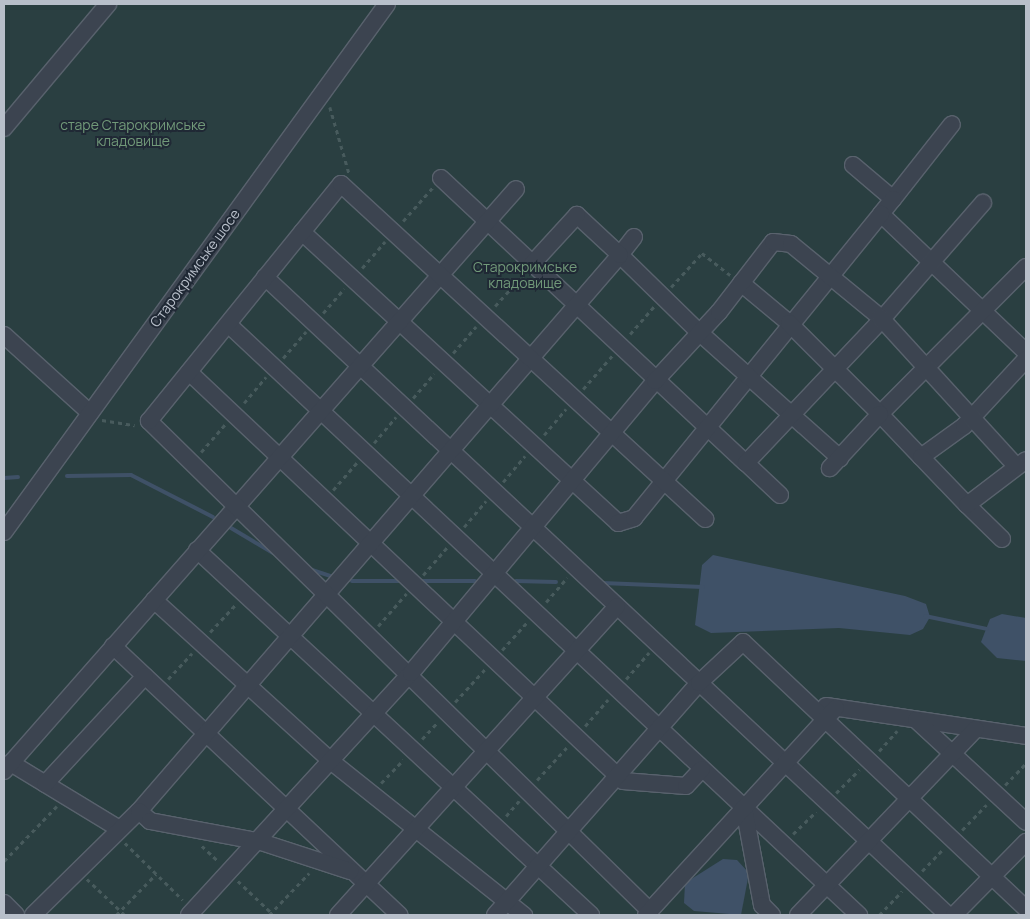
<!DOCTYPE html>
<meta charset="utf-8">
<style>
body{margin:0}
#map{position:relative;width:1030px;height:919px;overflow:hidden;background:#283240;font-family:Manrope,sans-serif}
div>[style]{position:absolute}
[style*='--x']{left:calc(var(--x)*1px);top:calc(var(--y)*1px);width:calc(var(--w)*1px);rotate:calc(var(--a)*1deg)}
.green>*{inset:0;background:#2a3f41;transform-origin:0 0}
.water>*{inset:0;background:#3f5167}
.stream>*{height:4px;margin:-2px;padding:0 2px;transform-origin:2px;border-radius:2px;background:#3f5167}
.path>*{height:2.5px;margin-top:-1.25px;transform-origin:0;background:repeating-linear-gradient(90deg,#485b5d 0 4px,transparent 0 8px)}
.roads{filter:drop-shadow(1px 0 #59626d) drop-shadow(-1px 0 #59626d) drop-shadow(0 1px #59626d) drop-shadow(0 -1px #59626d)}
.minor>*{height:16px;margin:-8px;padding:0 8px;transform-origin:8px;border-radius:8px;background:#3c4450}
span{translate:-50% -50%;white-space:nowrap;text-align:center;line-height:1.15;-webkit-text-stroke:4px #202935;paint-order:stroke}
.park-label{font-size:14px;color:#719979}
.street-label{font-size:14px;color:#b8bfca}
.frame{position:absolute;inset:0;border:5px solid #b8bfca;pointer-events:none}
</style>
<div id="map">
<div class="green">
<i style="left:4px;top:4px;width:1022px;height:911px"></i>
</div>
<div class="water">
<i style="clip-path:polygon(713px 555px,905px 596px,926px 604px,930px 617px,923px 629px,910px 635px,839px 628px,711px 633px,695px 625px,702px 565px)"></i>
<i style="clip-path:polygon(1002px 614px,1026px 618px,1026px 661px,997px 658px,981px 642px,990px 619px)"></i>
<i style="clip-path:polygon(723px 859px,737px 860px,749px 873px,741px 915px,694px 911px,684px 903px,685px 883px)"></i>
</div>
<div class="stream">
<i style="--x:67;--y:476;--w:64;--a:-0.9"></i>
<i style="--x:131;--y:475;--w:92;--a:27.1"></i>
<i style="--x:4;--y:478;--w:14;--a:-4"></i>
<i style="--x:231;--y:528;--w:49;--a:30.8"></i>
<i style="--x:309;--y:569;--w:23;--a:18"></i>
<i style="--x:352;--y:581;--w:51;--a:0"></i>
<i style="--x:422;--y:581;--w:53;--a:0"></i>
<i style="--x:516;--y:581;--w:40;--a:1.4"></i>
<i style="--x:602;--y:583;--w:101;--a:2.3"></i>
<i style="--x:925;--y:616;--w:63;--a:11.8"></i>
</div>
<div class="path">
<i style="--x:330;--y:107;--w:69;--a:73.9"></i>
<i style="--x:403;--y:221;--w:45;--a:-48.6"></i>
<i style="--x:362;--y:268;--w:35;--a:-49"></i>
<i style="--x:671;--y:287;--w:46;--a:-47.6"></i>
<i style="--x:702;--y:253;--w:36;--a:38"></i>
<i style="--x:495;--y:306;--w:42;--a:-47.9"></i>
<i style="--x:323;--y:313;--w:32;--a:-49"></i>
<i style="--x:630;--y:334;--w:37;--a:-49"></i>
<i style="--x:453;--y:353;--w:35;--a:-49"></i>
<i style="--x:283;--y:358;--w:35;--a:-49"></i>
<i style="--x:583;--y:389;--w:44;--a:-48.7"></i>
<i style="--x:413;--y:398;--w:32;--a:-49"></i>
<i style="--x:244;--y:403;--w:34;--a:-50"></i>
<i style="--x:102;--y:420;--w:33;--a:9"></i>
<i style="--x:544;--y:435;--w:34;--a:-50"></i>
<i style="--x:374;--y:443;--w:34;--a:-50"></i>
<i style="--x:201;--y:452;--w:37;--a:-49"></i>
<i style="--x:503;--y:482;--w:34;--a:-50"></i>
<i style="--x:333;--y:490;--w:37;--a:-49"></i>
<i style="--x:464;--y:527;--w:34;--a:-50"></i>
<i style="--x:423;--y:575;--w:37;--a:-49"></i>
<i style="--x:546;--y:602;--w:32;--a:-49"></i>
<i style="--x:378;--y:626;--w:43;--a:-48.8"></i>
<i style="--x:210;--y:632;--w:37;--a:-47"></i>
<i style="--x:502;--y:650;--w:38;--a:-48"></i>
<i style="--x:168;--y:679;--w:35;--a:-47"></i>
<i style="--x:626;--y:679;--w:35;--a:-49"></i>
<i style="--x:455;--y:702;--w:45;--a:-47.7"></i>
<i style="--x:585;--y:726;--w:35;--a:-49"></i>
<i style="--x:422;--y:739;--w:22;--a:-47"></i>
<i style="--x:879;--y:751;--w:27;--a:-48"></i>
<i style="--x:537;--y:780;--w:45;--a:-47.7"></i>
<i style="--x:381;--y:783;--w:32;--a:-46"></i>
<i style="--x:1005;--y:785;--w:30;--a:-46"></i>
<i style="--x:836;--y:793;--w:33;--a:-45"></i>
<i style="--x:506;--y:816;--w:20;--a:-49"></i>
<i style="--x:962;--y:830;--w:35;--a:-46"></i>
<i style="--x:793;--y:834;--w:32;--a:-44"></i>
<i style="--x:125;--y:843;--w:81;--a:44.5"></i>
<i style="--x:202;--y:846;--w:22;--a:43"></i>
<i style="--x:4;--y:861;--w:76;--a:-46.1"></i>
<i style="--x:922;--y:871;--w:29;--a:-46"></i>
<i style="--x:87;--y:879;--w:52;--a:43.5"></i>
<i style="--x:238;--y:881;--w:50;--a:43.4"></i>
<i style="--x:116;--y:915;--w:57;--a:-45.7"></i>
<i style="--x:269;--y:915;--w:58;--a:-46.4"></i>
<i style="--x:879;--y:915;--w:33;--a:-46"></i>
</div>
<div class="roads">
<div class="minor">
<i style="--x:4;--y:128;--w:162;--a:-50"></i>
<i style="--x:853;--y:165;--w:52;--a:40.4"></i>
<i style="--x:893;--y:199;--w:95;--a:-51.8"></i>
<i style="--x:441;--y:178;--w:417;--a:43.1"></i>
<i style="--x:893;--y:199;--w:19;--a:129"></i>
<i style="--x:881;--y:214;--w:200;--a:43.6"></i>
<i style="--x:302;--y:232;--w:430;--a:42.6"></i>
<i style="--x:618;--y:523;--w:17;--a:-17"></i>
<i style="--x:634;--y:518;--w:392;--a:-50.9"></i>
<i style="--x:634;--y:237;--w:23;--a:128"></i>
<i style="--x:620;--y:255;--w:112;--a:44.3"></i>
<i style="--x:700;--y:333;--w:188;--a:41.8"></i>
<i style="--x:1026;--y:267;--w:207;--a:134.8"></i>
<i style="--x:880;--y:414;--w:59;--a:46.4"></i>
<i style="--x:921;--y:457;--w:53;--a:-35.8"></i>
<i style="--x:964;--y:426;--w:91;--a:-47.2"></i>
<i style="--x:265;--y:277;--w:935;--a:43.05"></i>
<i style="--x:741;--y:283;--w:62;--a:39.8"></i>
<i style="--x:789;--y:323;--w:129;--a:45"></i>
<i style="--x:880;--y:414;--w:74;--a:132.8"></i>
<i style="--x:228;--y:324;--w:865;--a:43.13"></i>
<i style="--x:4;--y:335;--w:116;--a:42.2"></i>
<i style="--x:189;--y:372;--w:596;--a:43.3"></i>
<i style="--x:623;--y:781;--w:63;--a:4.5"></i>
<i style="--x:686;--y:786;--w:23;--a:-47"></i>
<i style="--x:921;--y:457;--w:66;--a:46.2"></i>
<i style="--x:780;--y:495;--w:47;--a:-136.7"></i>
<i style="--x:746;--y:463;--w:198;--a:-46.6"></i>
<i style="--x:882;--y:319;--w:154;--a:-49"></i>
<i style="--x:4;--y:532;--w:652;--a:-54.04"></i>
<i style="--x:1002;--y:539;--w:49;--a:-135.8"></i>
<i style="--x:967;--y:505;--w:74;--a:-37.3"></i>
<i style="--x:197;--y:550;--w:537;--a:42.81"></i>
<i style="--x:154;--y:600;--w:241;--a:42.3"></i>
<i style="--x:332;--y:762;--w:246;--a:38.6"></i>
<i style="--x:113;--y:646;--w:393;--a:43.2"></i>
<i style="--x:826;--y:706;--w:202;--a:8.5"></i>
<i style="--x:916;--y:720;--w:150;--a:42.8"></i>
<i style="--x:11;--y:763;--w:125;--a:31.3"></i>
<i style="--x:4;--y:771;--w:775;--a:-48.66"></i>
<i style="--x:45;--y:784;--w:147;--a:-47.2"></i>
<i style="--x:744;--y:808;--w:99;--a:79.5"></i>
<i style="--x:762;--y:905;--w:14;--a:45"></i>
<i style="--x:139;--y:811;--w:735;--a:-49.14"></i>
<i style="--x:620;--y:255;--w:59;--a:-137.1"></i>
<i style="--x:577;--y:215;--w:67;--a:132.6"></i>
<i style="--x:4;--y:903;--w:17;--a:45"></i>
<i style="--x:650;--y:911;--w:701;--a:-135.64"></i>
<i style="--x:149;--y:421;--w:305;--a:-51"></i>
<i style="--x:341;--y:184;--w:495;--a:42.6"></i>
<i style="--x:33;--y:915;--w:148;--a:-44.5"></i>
<i style="--x:139;--y:811;--w:15;--a:42"></i>
<i style="--x:150;--y:821;--w:113;--a:10.7"></i>
<i style="--x:261;--y:842;--w:94;--a:18"></i>
<i style="--x:189;--y:915;--w:328;--a:-47.5"></i>
<i style="--x:411;--y:673;--w:381;--a:-50.1"></i>
<i style="--x:655;--y:381;--w:94;--a:-47.2"></i>
<i style="--x:719;--y:312;--w:88;--a:-52.4"></i>
<i style="--x:773;--y:242;--w:18;--a:6"></i>
<i style="--x:791;--y:244;--w:115;--a:39.4"></i>
<i style="--x:880;--y:317;--w:202;--a:47.6"></i>
<i style="--x:338;--y:915;--w:416;--a:-47.9"></i>
<i style="--x:495;--y:915;--w:309;--a:-48.7"></i>
<i style="--x:699;--y:683;--w:60;--a:-43"></i>
<i style="--x:743;--y:642;--w:389;--a:43.3"></i>
<i style="--x:646;--y:915;--w:281;--a:-47.5"></i>
<i style="--x:798;--y:915;--w:257;--a:-46.3"></i>
<i style="--x:954;--y:915;--w:103;--a:-45.4"></i>
</div>
</div>
<div class="park-label">
<span style="left:133px;top:133px">старе Старокримське<br>кладовище</span>
<span style="left:525px;top:275px">Старокримське<br>кладовище</span>
</div>
<div class="street-label">
<span style="left:195px;top:268px;rotate:-54deg">Старокримське шосе</span>
</div>
<div class="frame"></div>
</div>
